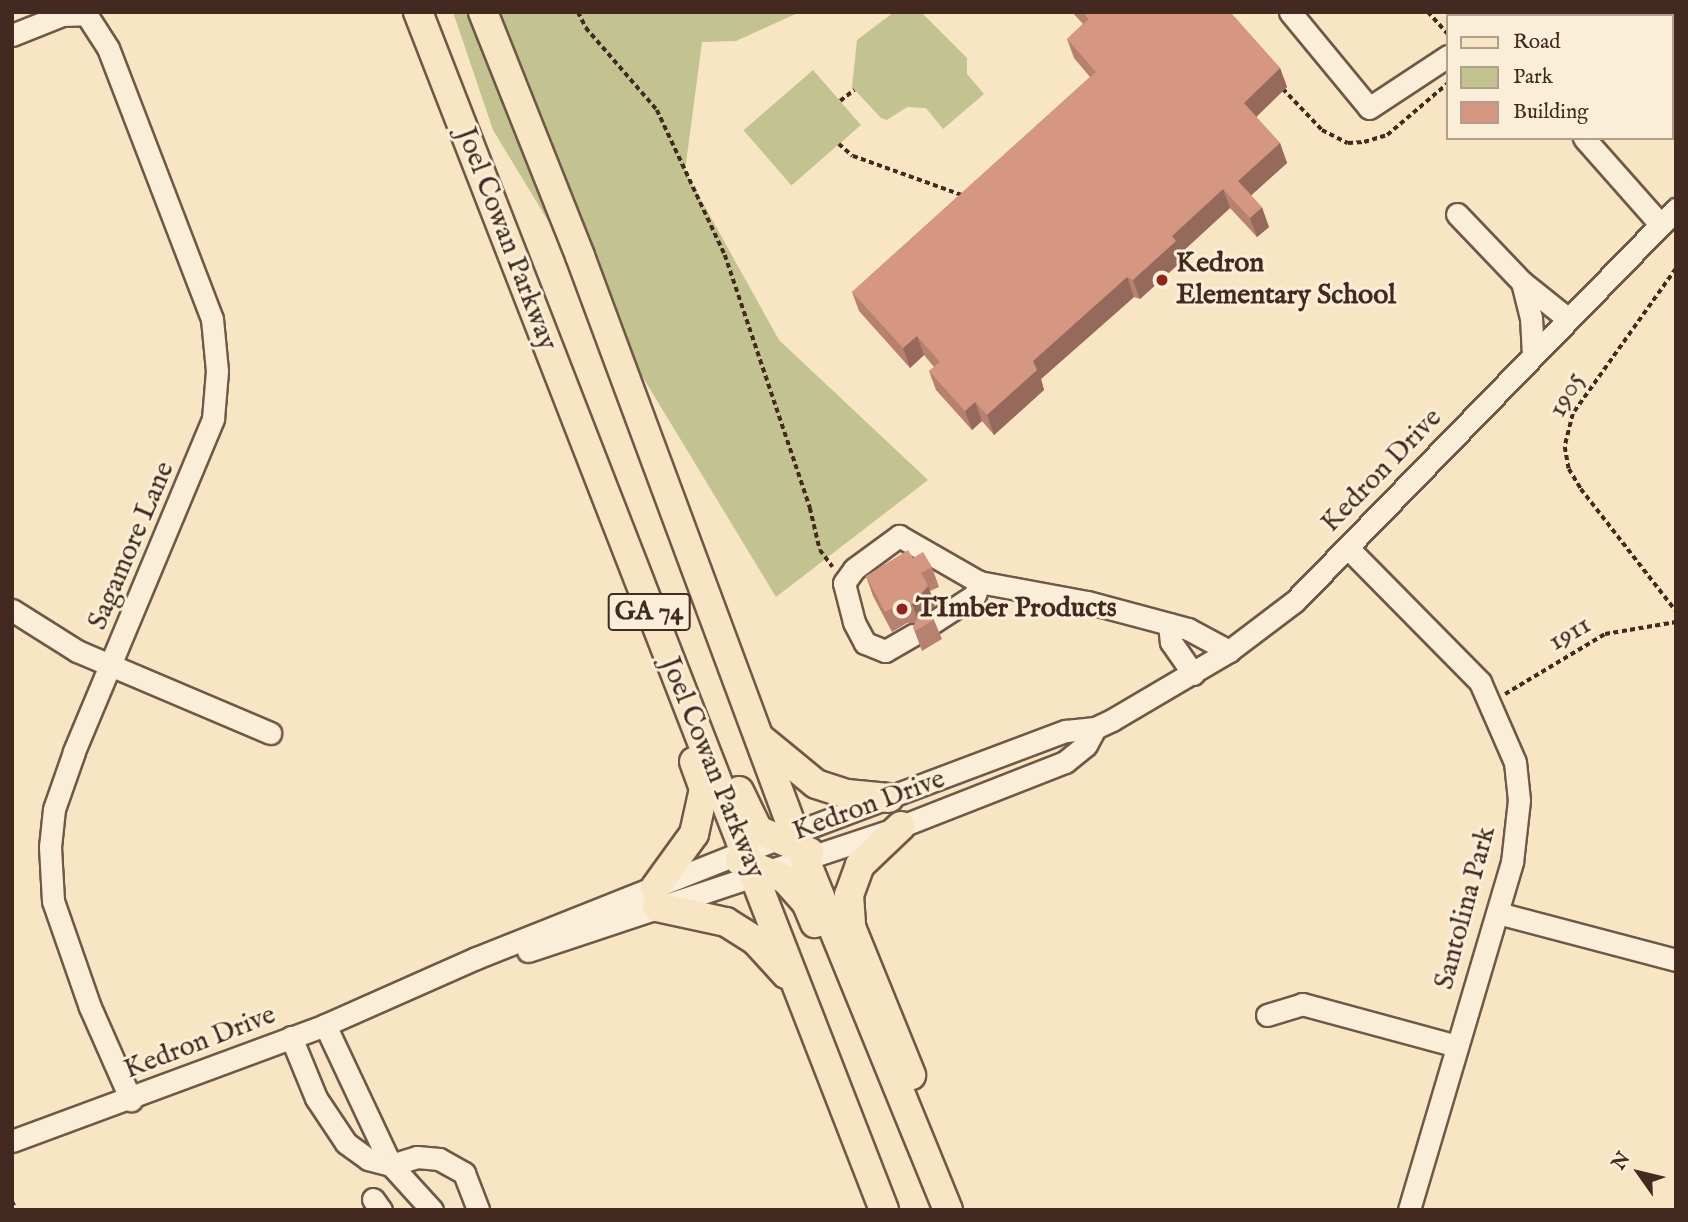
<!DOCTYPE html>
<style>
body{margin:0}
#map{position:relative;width:1688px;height:1222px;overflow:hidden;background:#f8e5c3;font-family:"IM FELL English",serif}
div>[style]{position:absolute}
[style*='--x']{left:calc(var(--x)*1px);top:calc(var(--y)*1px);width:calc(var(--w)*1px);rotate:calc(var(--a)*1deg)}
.green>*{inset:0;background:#c2c390;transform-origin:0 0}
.path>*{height:3.5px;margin-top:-1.75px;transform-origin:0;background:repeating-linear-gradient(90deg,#43291f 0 5px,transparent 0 8.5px)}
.roads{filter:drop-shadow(2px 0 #705848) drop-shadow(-2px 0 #705848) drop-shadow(0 2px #705848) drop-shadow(0 -2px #705848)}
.minor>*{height:21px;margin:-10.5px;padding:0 10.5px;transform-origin:10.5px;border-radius:10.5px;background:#faeed8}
.major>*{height:28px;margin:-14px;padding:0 14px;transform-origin:14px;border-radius:14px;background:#f8e5c3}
.wall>*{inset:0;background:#b78170}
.shaded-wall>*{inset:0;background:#95695b}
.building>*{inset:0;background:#d59682}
.dots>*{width:19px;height:19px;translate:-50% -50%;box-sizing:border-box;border:4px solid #faeed8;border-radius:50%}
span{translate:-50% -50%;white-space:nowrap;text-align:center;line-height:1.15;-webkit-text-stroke:6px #faeed8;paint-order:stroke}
.shield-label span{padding:2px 5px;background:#faeed8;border:2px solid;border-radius:5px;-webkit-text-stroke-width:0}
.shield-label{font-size:26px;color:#43291f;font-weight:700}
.street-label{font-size:28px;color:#43291f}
.poi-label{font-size:28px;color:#43291f;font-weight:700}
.left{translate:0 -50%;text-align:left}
.frame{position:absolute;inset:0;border:14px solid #43291f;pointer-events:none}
.legend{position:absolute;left:1446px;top:14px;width:228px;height:126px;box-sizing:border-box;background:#faeed8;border:2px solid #b19f8e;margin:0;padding:9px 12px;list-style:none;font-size:21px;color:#43291f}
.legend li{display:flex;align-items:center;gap:14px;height:35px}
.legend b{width:35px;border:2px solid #b19f8e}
.north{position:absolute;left:1604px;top:1138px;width:70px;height:70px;-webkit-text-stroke:5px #faeed8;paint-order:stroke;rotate:304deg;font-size:19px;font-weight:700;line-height:28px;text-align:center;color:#43291f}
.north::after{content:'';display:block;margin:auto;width:24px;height:32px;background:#43291f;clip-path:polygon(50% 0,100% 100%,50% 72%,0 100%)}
</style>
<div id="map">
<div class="green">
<i style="clip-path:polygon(453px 12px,800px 12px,736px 41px,702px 42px,685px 171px,779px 340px,928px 480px,776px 597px,493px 130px)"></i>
<i style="clip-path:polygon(894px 12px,921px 12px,967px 58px,967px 74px,984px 94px,943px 129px,926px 108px,907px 107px,887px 120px,881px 118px,852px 87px,857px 40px)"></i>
<i style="left:813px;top:70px;width:73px;height:92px;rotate:49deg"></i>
</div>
<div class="path">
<i style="--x:578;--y:12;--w:18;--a:63"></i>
<i style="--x:586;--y:28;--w:108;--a:49.1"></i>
<i style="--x:657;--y:110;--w:160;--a:64.9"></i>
<i style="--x:725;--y:255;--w:267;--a:71.4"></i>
<i style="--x:810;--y:508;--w:43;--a:76.6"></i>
<i style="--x:820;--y:550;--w:21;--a:53"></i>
<i style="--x:1428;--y:12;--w:30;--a:48"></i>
<i style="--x:1576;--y:12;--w:4;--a:63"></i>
<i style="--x:1528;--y:16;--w:14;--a:-17"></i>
<i style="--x:1283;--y:89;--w:57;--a:46.4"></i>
<i style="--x:1322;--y:130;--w:29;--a:27"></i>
<i style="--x:1348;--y:143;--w:16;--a:-4"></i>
<i style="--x:1364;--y:142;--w:24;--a:-17"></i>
<i style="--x:1387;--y:135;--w:80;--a:-40.4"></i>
<i style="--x:840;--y:101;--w:18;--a:-38"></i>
<i style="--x:1672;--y:119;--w:5;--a:37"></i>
<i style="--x:839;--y:144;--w:18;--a:41"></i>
<i style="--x:853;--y:156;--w:116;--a:19.7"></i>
<i style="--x:1676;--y:269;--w:178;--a:125.4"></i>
<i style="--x:1573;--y:414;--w:34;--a:104"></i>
<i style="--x:1565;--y:447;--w:22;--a:80"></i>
<i style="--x:1569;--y:469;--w:23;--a:59"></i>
<i style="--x:1581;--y:489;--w:155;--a:52.1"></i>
<i style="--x:1505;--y:694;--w:117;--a:-31"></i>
<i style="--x:1605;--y:634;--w:72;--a:-9.6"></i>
<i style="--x:12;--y:1201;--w:10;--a:66"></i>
</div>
<div class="roads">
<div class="minor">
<i style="--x:1290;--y:12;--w:124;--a:50.5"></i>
<i style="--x:1369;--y:108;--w:95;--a:-33.4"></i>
<i style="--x:1472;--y:12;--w:5;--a:53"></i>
<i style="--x:12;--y:35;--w:54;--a:-21.8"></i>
<i style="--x:62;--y:15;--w:24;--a:-2"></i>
<i style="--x:86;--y:14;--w:40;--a:57.1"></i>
<i style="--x:108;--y:48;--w:290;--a:69"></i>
<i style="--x:212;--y:319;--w:52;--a:84.5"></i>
<i style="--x:217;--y:371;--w:48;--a:94.8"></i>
<i style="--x:213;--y:419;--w:361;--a:112.7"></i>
<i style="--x:74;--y:752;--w:60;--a:109.3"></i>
<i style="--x:54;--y:809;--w:38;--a:96"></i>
<i style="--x:50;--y:847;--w:54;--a:86.8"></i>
<i style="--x:53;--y:901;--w:112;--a:70.8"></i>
<i style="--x:90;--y:1007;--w:102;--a:66.2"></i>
<i style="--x:1584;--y:138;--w:115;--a:48.5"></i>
<i style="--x:1457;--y:214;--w:94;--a:46.3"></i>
<i style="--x:1522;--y:282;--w:58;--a:38.7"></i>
<i style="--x:1522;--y:282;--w:36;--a:76"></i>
<i style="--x:1531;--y:317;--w:36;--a:87"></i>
<i style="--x:1348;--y:548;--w:188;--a:45.4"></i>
<i style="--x:1480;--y:682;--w:87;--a:66.4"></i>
<i style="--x:1515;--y:762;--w:38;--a:84"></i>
<i style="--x:1519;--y:800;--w:62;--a:96.4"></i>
<i style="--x:1512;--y:862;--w:363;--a:106.5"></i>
<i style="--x:12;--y:610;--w:77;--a:32.2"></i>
<i style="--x:77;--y:651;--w:210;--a:23"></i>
<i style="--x:932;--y:623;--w:51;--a:-33.1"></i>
<i style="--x:975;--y:595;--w:14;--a:-73"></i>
<i style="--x:1169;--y:624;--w:18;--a:84"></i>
<i style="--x:1171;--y:642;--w:39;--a:55"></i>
<i style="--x:913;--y:635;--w:32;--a:150"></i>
<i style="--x:885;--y:651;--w:22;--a:-158"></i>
<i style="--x:865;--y:643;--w:24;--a:-118"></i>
<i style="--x:854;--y:622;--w:40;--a:-104.4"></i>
<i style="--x:844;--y:583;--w:17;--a:-54"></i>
<i style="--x:854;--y:569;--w:56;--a:-36.3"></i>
<i style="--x:899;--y:536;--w:92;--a:29.9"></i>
<i style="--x:979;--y:582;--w:110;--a:10.5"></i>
<i style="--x:1087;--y:602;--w:105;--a:15"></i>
<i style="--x:1188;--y:629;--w:47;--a:28.2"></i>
<i style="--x:1498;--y:913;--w:184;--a:14.8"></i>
<i style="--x:528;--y:951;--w:380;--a:-18.4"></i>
<i style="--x:889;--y:831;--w:189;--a:-21.4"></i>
<i style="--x:1065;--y:762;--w:27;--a:-39"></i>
<i style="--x:1086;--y:745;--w:19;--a:-62"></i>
<i style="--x:1267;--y:1015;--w:37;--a:-17"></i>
<i style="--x:1302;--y:1004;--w:161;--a:15.2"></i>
<i style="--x:325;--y:1025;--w:155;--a:64.8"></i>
<i style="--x:391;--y:1165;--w:61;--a:47.7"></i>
<i style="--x:291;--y:1037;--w:66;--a:67.7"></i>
<i style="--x:316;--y:1098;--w:54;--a:56.3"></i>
<i style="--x:346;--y:1143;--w:27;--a:36"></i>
<i style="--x:368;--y:1159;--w:24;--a:15"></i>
<i style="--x:391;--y:1165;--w:27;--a:-17"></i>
<i style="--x:417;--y:1157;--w:22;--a:5"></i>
<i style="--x:439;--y:1159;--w:29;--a:29"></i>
<i style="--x:464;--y:1173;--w:40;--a:69"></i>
<i style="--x:12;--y:1141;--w:334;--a:-20.3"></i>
<i style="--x:325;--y:1025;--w:165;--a:-23.9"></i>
<i style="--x:476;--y:958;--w:273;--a:-21.7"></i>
<i style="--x:730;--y:857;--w:359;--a:-20.6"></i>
<i style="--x:1066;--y:731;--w:29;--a:-6"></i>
<i style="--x:1095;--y:728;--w:19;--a:-25"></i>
<i style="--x:1112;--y:720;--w:136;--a:-30.5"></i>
<i style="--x:1229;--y:651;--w:83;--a:-37.1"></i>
<i style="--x:1295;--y:601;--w:547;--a:-45.82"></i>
<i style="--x:373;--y:1199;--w:14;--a:54"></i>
</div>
<div class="major">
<i style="--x:418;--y:12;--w:1285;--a:68.74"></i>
<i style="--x:483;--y:12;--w:263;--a:68.3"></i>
<i style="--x:580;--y:256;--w:618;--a:69.63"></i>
<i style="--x:795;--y:835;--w:405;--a:67.8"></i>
<i style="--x:760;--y:738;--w:72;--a:39.4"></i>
<i style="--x:816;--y:784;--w:33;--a:18"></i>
<i style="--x:847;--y:794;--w:42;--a:5.4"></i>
<i style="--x:739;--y:791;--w:43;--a:64"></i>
<i style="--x:758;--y:830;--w:56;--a:23.3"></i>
<i style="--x:901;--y:826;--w:57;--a:136.4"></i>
<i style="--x:860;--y:865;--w:32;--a:110"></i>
<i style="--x:849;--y:895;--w:32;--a:86"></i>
<i style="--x:851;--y:927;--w:160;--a:67.9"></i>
<i style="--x:740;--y:861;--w:48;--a:21.8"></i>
<i style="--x:785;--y:879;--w:31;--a:48"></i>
<i style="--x:806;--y:902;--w:23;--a:67"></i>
<i style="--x:655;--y:888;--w:67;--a:-54.2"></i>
<i style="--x:694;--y:834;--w:46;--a:-77.5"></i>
<i style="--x:704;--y:789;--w:29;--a:-110"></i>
<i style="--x:657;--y:907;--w:71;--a:12.3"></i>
<i style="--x:726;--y:922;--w:34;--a:32"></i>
<i style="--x:755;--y:940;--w:46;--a:47.6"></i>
</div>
</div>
<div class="wall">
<i style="clip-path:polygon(1072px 12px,1230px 12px,1280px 68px,1287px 87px,1256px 117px,1280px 143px,1287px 163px,1251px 195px,1269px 227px,1257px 237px,1230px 208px,1181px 253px,1183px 260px,1140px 299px,1134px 297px,1041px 379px,1044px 390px,994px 435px,982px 421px,972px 430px,936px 390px,929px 371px,934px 367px,924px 355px,910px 368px,859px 311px,852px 292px,1090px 77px,1074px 58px,1067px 39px,1083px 24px)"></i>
<i style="clip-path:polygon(932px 567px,939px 587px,930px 591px,935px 605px,927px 615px,934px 620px,942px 639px,922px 651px,913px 627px,915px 623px,907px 623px,892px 632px,873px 596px,866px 576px)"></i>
</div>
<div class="shaded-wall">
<i style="clip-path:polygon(1280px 68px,1287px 87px,1251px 122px,1244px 103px)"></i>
<i style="clip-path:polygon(1280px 143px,1287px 163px,1245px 201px,1238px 181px)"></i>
<i style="clip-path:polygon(1223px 189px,1230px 208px,1181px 253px,1183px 260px,1140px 299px,1133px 280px,1172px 236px)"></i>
<i style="clip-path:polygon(1262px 207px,1269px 227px,1257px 237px,1250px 218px)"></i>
<i style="clip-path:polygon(1127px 277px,1134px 297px,1041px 379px,1044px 390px,994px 435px,987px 415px,1033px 361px)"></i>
<i style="clip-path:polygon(917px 336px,924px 355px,910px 368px,903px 348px)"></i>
<i style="clip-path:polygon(975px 402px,982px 421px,972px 430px,965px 411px)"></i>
<i style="clip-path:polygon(928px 586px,935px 605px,919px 623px,912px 604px)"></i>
</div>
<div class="building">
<i style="clip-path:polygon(1082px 12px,1230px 12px,1280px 68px,1244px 103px,1280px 143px,1238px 181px,1262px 207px,1250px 218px,1223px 189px,1172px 236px,1176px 241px,1133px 280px,1127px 277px,1033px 361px,1037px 370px,987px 415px,975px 402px,965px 411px,929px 371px,940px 362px,917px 336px,903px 348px,852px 292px,1096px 72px,1067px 39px,1089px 19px)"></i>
<i style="clip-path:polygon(908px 550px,913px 558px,923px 552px,932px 567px,921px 573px,928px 586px,912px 604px,900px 604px,885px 612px,866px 576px)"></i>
<i style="clip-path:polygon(919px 615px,932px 615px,934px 620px,915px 631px,913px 627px)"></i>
</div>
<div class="dots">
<i style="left:1162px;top:280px;background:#8f2418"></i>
<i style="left:902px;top:609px;background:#8f2418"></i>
</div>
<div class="shield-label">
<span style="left:649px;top:612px">GA 74</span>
</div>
<div class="street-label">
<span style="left:506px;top:239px;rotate:69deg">Joel Cowan Parkway</span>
<span style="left:1567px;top:395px;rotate:-62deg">1905</span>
<span style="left:1382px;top:471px;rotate:-46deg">Kedron Drive</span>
<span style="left:132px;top:546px;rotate:-67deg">Sagamore Lane</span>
<span style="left:1570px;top:634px;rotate:-30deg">1911</span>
<span style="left:712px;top:768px;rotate:68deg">Joel Cowan Parkway</span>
<span style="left:869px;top:806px;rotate:-20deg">Kedron Drive</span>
<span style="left:1466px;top:908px;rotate:-75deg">Santolina Park</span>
<span style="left:200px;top:1043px;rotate:-21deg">Kedron Drive</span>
</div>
<div class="poi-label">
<span class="left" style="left:1176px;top:280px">Kedron<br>Elementary School</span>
<span class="left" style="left:916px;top:609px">TImber Products</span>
</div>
<div class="frame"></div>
<ul class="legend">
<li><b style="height:9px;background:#f8e5c3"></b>Road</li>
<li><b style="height:19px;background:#c2c390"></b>Park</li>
<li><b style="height:19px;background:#d59682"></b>Building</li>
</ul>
<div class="north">N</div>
</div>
